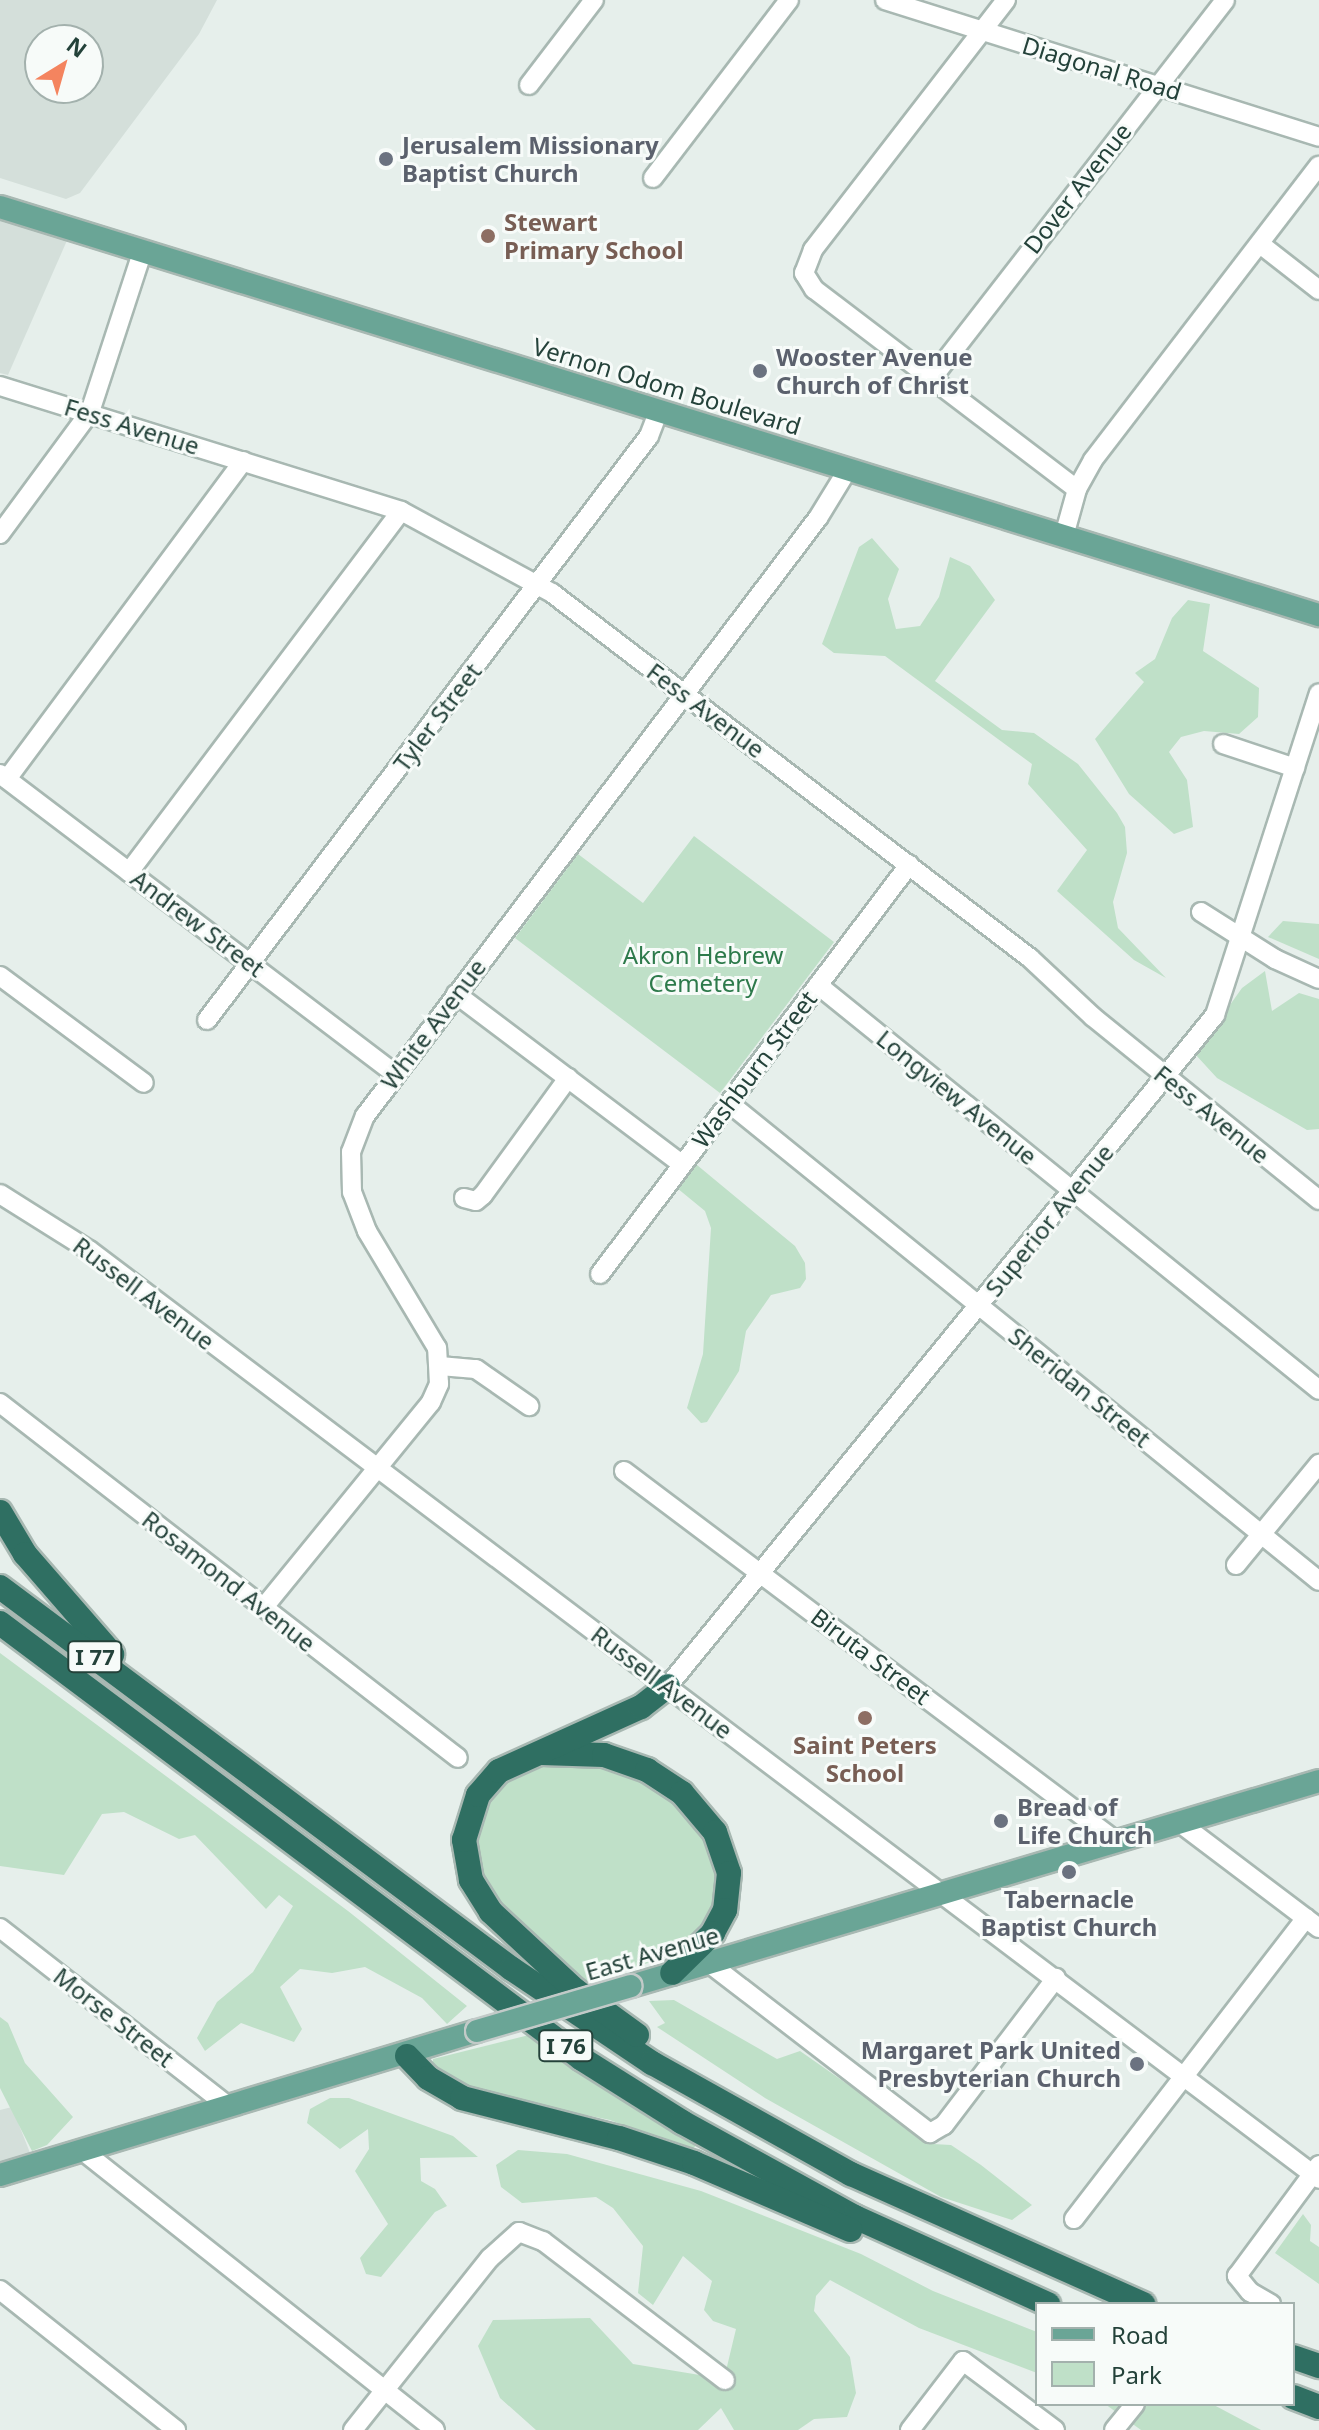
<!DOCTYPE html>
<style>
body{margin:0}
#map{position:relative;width:1319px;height:2430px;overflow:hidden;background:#e6efeb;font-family:"Noto Sans",sans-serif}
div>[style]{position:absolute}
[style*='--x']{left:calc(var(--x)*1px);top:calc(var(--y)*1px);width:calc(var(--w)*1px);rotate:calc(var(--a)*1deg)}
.built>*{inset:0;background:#d4dfda}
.green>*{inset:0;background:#bfe0c8}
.roads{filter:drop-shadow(2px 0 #a8b8b2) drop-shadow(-2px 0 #a8b8b2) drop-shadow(0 2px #a8b8b2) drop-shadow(0 -2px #a8b8b2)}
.minor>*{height:18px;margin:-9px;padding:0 9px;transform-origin:9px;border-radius:9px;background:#fff}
.major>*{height:22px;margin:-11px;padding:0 11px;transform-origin:11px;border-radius:11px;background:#6aa596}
.highway>*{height:24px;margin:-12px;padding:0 12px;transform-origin:12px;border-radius:12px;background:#2f6f62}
.bridges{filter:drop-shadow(2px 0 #c2cac8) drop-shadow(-2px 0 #c2cac8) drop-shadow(0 2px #c2cac8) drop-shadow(0 -2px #c2cac8)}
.major-bridge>*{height:22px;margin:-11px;padding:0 11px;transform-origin:11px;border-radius:11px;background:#6aa596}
.dots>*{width:22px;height:22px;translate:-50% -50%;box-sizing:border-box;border:4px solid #f7fbf9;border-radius:50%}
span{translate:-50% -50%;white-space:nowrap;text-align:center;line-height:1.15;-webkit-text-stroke:6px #f7fbf9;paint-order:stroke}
.shield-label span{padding:2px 6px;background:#f7fbf9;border:2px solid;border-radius:6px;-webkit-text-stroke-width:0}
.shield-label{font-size:22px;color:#24423a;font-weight:700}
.street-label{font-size:24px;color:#24423a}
.worship-label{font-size:24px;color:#5b616d;font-weight:700}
.left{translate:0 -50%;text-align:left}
.right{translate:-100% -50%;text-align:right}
.education-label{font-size:24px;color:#785e54;font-weight:700}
.park-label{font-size:24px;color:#2d7a4b}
.legend{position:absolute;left:1035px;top:2302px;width:260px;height:104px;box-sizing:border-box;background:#f7fbf9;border:2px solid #a3b1ad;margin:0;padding:10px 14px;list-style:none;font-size:24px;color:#24423a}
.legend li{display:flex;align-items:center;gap:16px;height:40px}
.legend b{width:40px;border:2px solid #a3b1ad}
.north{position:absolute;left:24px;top:24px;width:80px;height:80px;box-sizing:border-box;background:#f7fbf9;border:2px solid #a3b1ad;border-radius:50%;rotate:37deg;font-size:22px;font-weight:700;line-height:32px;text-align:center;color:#24423a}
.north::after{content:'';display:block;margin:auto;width:28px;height:36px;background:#f4845f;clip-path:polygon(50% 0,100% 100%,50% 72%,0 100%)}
</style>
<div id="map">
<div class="built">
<i style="clip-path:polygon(evenodd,0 0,217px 0,199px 34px,80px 193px,66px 199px,0 178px,0 0,88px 40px,88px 88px,40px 88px,40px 40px,88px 40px)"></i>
<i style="clip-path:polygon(0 207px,72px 229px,8px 375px,0 373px)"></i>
<i style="clip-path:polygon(12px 2107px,32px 2158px,0 2168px,0 2110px)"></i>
</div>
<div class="green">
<i style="clip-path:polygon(872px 538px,899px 569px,888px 599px,896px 629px,920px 626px,939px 597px,950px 557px,970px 566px,995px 600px,935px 681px,1002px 730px,1034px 733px,1078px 764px,1117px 813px,1125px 827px,1127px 853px,1113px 902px,1118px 928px,1166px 978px,1134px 960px,1057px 891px,1087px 850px,1028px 784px,1032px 764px,885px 656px,834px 653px,822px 644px,859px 547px)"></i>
<i style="clip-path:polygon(1188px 600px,1210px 604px,1203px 651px,1259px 688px,1258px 717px,1239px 734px,1204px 731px,1181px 737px,1169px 752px,1187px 780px,1193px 827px,1174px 834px,1129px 794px,1095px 739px,1144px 682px,1135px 673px,1155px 659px,1172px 618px)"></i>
<i style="clip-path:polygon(694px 836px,834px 942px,720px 1093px,515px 938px,578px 854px,643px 903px)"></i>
<i style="clip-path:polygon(1283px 921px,1319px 924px,1319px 959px,1268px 937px)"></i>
<i style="clip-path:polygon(1265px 971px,1272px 1011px,1299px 993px,1319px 999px,1319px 1129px,1307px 1130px,1217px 1078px,1195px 1054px,1242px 988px)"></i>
<i style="clip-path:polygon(697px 1165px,795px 1246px,805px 1263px,806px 1279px,800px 1288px,771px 1295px,746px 1331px,739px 1371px,707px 1422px,701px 1423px,687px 1408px,703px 1354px,711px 1228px,705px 1211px,677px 1188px,686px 1169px)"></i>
<i style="clip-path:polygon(0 1653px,348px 1911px,467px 2006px,447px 2024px,422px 1998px,365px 1967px,332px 1973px,300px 1969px,280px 1987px,302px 2029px,294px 2042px,241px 2023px,205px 2051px,197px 2038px,217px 2002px,253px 1972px,293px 1906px,279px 1895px,266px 1909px,195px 1835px,179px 1839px,124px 1812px,102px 1814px,64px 1875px,0 1866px)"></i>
<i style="clip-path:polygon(568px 1757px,642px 1774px,703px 1822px,723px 1889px,698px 1938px,664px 1958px,578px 1985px,498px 1908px,474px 1865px,474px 1817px,518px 1767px)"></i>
<i style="clip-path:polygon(674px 2000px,777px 2059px,800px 2051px,933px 2144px,951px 2145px,981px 2165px,1032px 2205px,1012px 2220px,941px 2197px,765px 2098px,657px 2027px,665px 2023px,649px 2001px)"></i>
<i style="clip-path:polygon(0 2017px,8px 2023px,25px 2063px,73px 2117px,47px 2145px,32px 2151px,0 2088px)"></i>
<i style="clip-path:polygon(533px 2034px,698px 2143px,691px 2151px,610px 2120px,488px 2095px,453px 2084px,432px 2070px,433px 2059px)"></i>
<i style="clip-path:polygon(330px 2098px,349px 2098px,453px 2136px,478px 2157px,420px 2158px,421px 2181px,435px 2189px,447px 2206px,435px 2212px,381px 2277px,366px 2274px,360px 2258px,388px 2224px,355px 2171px,369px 2149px,368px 2129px,340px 2149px,307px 2123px,310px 2109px)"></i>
<i style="clip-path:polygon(518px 2150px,567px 2154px,701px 2191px,861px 2254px,933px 2291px,1037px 2332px,1037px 2373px,919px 2328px,830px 2280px,816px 2296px,814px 2311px,850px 2357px,856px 2393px,847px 2417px,814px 2419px,798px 2430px,734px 2430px,721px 2408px,698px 2430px,536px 2430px,500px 2398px,478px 2346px,493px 2320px,590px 2318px,633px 2364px,724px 2379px,736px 2329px,713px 2321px,704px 2310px,712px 2281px,683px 2256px,653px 2305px,638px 2293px,643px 2246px,613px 2208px,596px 2197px,522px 2203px,501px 2187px,496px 2165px)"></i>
<i style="clip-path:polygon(1303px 2214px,1311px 2225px,1310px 2241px,1319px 2247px,1319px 2284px,1275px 2253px)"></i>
<i style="clip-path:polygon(1105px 2404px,1212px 2404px,1261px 2430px,1141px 2430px)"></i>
</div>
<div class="roads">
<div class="minor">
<i style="--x:885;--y:0;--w:455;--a:17.5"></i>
<i style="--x:1006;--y:0;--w:316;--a:127.7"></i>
<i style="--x:813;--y:250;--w:25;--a:111"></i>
<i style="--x:804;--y:273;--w:19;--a:58"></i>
<i style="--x:814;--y:289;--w:330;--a:37.3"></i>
<i style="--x:529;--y:85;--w:107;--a:-52.6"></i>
<i style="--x:653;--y:178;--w:224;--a:-52.6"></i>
<i style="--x:1260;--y:244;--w:75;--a:37.9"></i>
<i style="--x:932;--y:378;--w:478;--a:-52.2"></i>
<i style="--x:0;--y:386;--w:420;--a:17.3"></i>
<i style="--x:401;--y:511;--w:172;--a:28.5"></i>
<i style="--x:552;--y:593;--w:601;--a:37.37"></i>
<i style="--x:1030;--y:958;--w:86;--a:43.1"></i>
<i style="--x:1093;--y:1017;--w:291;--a:39"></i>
<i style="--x:0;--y:534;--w:152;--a:-53.6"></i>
<i style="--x:90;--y:412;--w:170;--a:-71.9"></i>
<i style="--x:1064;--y:536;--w:49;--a:-74.5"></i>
<i style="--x:1077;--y:489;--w:33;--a:-61"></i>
<i style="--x:1093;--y:460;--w:371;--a:-52.5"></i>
<i style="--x:1223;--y:744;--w:76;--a:18.4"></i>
<i style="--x:0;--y:774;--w:496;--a:37.2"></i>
<i style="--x:7;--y:779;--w:396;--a:-53.4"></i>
<i style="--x:129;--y:872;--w:452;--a:-53"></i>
<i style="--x:1201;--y:912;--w:88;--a:32.4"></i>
<i style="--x:1275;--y:959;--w:48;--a:24.4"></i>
<i style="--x:0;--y:976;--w:179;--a:36.6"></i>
<i style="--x:818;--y:985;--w:644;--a:38.95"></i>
<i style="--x:456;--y:994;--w:283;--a:37"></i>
<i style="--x:207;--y:1020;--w:732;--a:-52.88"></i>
<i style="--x:649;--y:436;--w:28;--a:-69"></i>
<i style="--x:729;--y:1103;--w:759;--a:39.01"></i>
<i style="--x:0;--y:1194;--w:105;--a:32.2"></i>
<i style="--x:89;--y:1250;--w:1541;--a:37.06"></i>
<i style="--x:464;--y:1198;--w:12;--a:14"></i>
<i style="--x:476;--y:1201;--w:9;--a:-41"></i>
<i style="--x:483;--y:1195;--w:145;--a:-54"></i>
<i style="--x:600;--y:1274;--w:513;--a:-52.93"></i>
<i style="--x:440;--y:1366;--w:36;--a:5"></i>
<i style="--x:476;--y:1369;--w:65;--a:34.9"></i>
<i style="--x:0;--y:1403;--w:579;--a:37.78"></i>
<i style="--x:624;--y:1471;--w:617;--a:36.96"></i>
<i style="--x:1236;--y:1565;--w:131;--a:-50.6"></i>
<i style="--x:264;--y:1607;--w:264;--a:-50.8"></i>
<i style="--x:431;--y:1402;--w:20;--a:-66"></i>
<i style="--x:439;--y:1384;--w:36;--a:-93"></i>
<i style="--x:437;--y:1348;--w:136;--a:-120.9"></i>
<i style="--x:367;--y:1231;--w:42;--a:-111"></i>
<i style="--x:352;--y:1192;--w:40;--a:-91.4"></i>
<i style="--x:351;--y:1152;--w:39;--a:-69"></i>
<i style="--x:365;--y:1116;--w:750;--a:-52.86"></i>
<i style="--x:818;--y:518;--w:57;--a:-58.5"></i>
<i style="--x:668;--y:1686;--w:866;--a:-50.81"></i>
<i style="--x:1215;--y:1015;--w:338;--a:-72.1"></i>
<i style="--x:1180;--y:1823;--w:174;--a:37.1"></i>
<i style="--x:0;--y:1928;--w:289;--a:38"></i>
<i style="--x:709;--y:1963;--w:279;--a:37.6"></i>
<i style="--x:930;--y:2133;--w:16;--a:-30"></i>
<i style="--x:944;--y:2125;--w:185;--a:-52.7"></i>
<i style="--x:83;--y:2151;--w:449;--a:38.4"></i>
<i style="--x:1074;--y:2219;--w:380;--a:-52.4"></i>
<i style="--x:0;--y:2290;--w:225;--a:38.5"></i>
<i style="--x:1271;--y:2304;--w:24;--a:-150"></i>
<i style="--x:1250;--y:2292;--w:21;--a:-129"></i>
<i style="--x:1237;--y:2276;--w:138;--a:-53.5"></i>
<i style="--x:353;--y:2430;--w:220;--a:-51.5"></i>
<i style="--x:490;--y:2258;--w:39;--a:-42"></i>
<i style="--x:519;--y:2232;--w:26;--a:21"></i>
<i style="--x:543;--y:2241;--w:229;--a:37.4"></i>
<i style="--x:910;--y:2430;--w:87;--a:-52.5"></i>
<i style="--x:963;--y:2361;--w:115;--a:36.9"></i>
<i style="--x:1114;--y:2430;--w:33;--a:-51"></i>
</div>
<div class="major">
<i style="--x:0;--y:207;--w:1381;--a:17.19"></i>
<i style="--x:631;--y:1986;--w:718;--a:-16.59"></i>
<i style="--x:0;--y:2175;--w:498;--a:-16.8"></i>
</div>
<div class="highway">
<i style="--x:0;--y:1512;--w:49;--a:59.2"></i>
<i style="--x:25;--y:1554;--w:133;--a:49"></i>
<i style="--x:0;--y:1587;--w:639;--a:36.73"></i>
<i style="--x:512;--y:1969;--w:169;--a:33.9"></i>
<i style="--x:652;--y:2063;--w:228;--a:29.2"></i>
<i style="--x:851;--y:2174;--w:320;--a:24"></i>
<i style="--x:0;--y:1623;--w:727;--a:36.84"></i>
<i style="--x:582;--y:2059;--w:118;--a:32.2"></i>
<i style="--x:682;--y:2122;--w:197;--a:28.8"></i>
<i style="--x:855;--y:2217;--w:212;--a:24.3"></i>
<i style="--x:542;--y:1753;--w:62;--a:1.8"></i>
<i style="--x:604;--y:1755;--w:46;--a:19.2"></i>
<i style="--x:647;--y:1770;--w:42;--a:33.3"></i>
<i style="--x:682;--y:1793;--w:51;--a:49.8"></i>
<i style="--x:715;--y:1832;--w:43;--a:71.1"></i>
<i style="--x:729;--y:1873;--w:37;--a:96"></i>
<i style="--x:725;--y:1910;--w:26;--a:118"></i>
<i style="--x:713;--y:1933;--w:57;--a:135.7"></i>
<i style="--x:637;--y:2035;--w:77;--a:-144"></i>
<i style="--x:575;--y:1990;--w:115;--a:-137.1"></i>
<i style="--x:491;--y:1912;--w:38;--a:-122"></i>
<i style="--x:471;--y:1880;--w:41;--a:-99.9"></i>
<i style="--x:464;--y:1840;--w:47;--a:-72.7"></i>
<i style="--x:478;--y:1795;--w:32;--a:-49"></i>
<i style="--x:499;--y:1771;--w:156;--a:-24.3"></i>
<i style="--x:641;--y:1707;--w:34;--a:-38"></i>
<i style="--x:407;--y:2056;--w:30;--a:46"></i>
<i style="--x:428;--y:2078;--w:39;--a:30"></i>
<i style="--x:462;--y:2098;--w:162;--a:14.3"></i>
<i style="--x:619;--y:2138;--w:79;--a:18.4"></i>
<i style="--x:694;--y:2163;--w:170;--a:23.2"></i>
<i style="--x:1293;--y:2357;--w:28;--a:19"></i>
<i style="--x:1293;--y:2397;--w:28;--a:21"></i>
</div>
</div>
<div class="bridges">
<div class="major-bridge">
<i style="--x:477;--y:2031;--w:160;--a:-16.3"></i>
</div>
</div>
<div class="dots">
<i style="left:386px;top:159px;background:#6b7280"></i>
<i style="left:488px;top:236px;background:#8d6e63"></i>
<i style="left:760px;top:371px;background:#6b7280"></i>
<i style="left:865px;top:1718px;background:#8d6e63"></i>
<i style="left:1001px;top:1821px;background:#6b7280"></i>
<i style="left:1069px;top:1872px;background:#6b7280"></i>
<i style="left:1137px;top:2064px;background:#6b7280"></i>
</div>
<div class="shield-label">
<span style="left:95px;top:1657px">I 77</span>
<span style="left:566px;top:2046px">I 76</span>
</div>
<div class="street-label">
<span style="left:1102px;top:68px;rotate:17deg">Diagonal Road</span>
<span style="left:1077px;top:188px;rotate:-52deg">Dover Avenue</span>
<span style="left:667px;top:386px;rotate:17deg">Vernon Odom Boulevard</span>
<span style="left:132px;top:426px;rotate:17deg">Fess Avenue</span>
<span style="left:706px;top:710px;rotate:37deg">Fess Avenue</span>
<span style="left:437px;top:717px;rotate:-53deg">Tyler Street</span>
<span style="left:198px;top:923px;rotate:37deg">Andrew Street</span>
<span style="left:433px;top:1024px;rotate:-53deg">White Avenue</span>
<span style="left:754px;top:1069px;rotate:-53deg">Washburn Street</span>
<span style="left:957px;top:1097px;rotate:39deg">Longview Avenue</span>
<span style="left:1212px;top:1114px;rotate:39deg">Fess Avenue</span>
<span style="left:1049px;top:1220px;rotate:-51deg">Superior Avenue</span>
<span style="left:144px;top:1293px;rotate:37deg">Russell Avenue</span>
<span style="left:1080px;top:1387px;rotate:39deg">Sheridan Street</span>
<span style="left:229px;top:1581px;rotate:38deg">Rosamond Avenue</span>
<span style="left:871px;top:1656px;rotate:37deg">Biruta Street</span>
<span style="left:662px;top:1682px;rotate:37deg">Russell Avenue</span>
<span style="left:652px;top:1953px;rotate:-16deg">East Avenue</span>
<span style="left:114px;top:2017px;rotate:38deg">Morse Street</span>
</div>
<div class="worship-label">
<span class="left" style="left:402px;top:159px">Jerusalem Missionary<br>Baptist Church</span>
<span class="left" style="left:776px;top:371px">Wooster Avenue<br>Church of Christ</span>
<span class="left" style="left:1017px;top:1821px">Bread of<br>Life Church</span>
<span style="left:1069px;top:1913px">Tabernacle<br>Baptist Church</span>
<span class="right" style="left:1121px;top:2064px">Margaret Park United<br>Presbyterian Church</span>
</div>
<div class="education-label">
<span class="left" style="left:504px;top:236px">Stewart<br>Primary School</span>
<span style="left:865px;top:1759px">Saint Peters<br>School</span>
</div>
<div class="park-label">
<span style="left:703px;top:969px">Akron Hebrew<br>Cemetery</span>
</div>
<ul class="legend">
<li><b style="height:10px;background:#6aa596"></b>Road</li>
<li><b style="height:22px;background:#bfe0c8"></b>Park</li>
</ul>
<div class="north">N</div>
</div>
